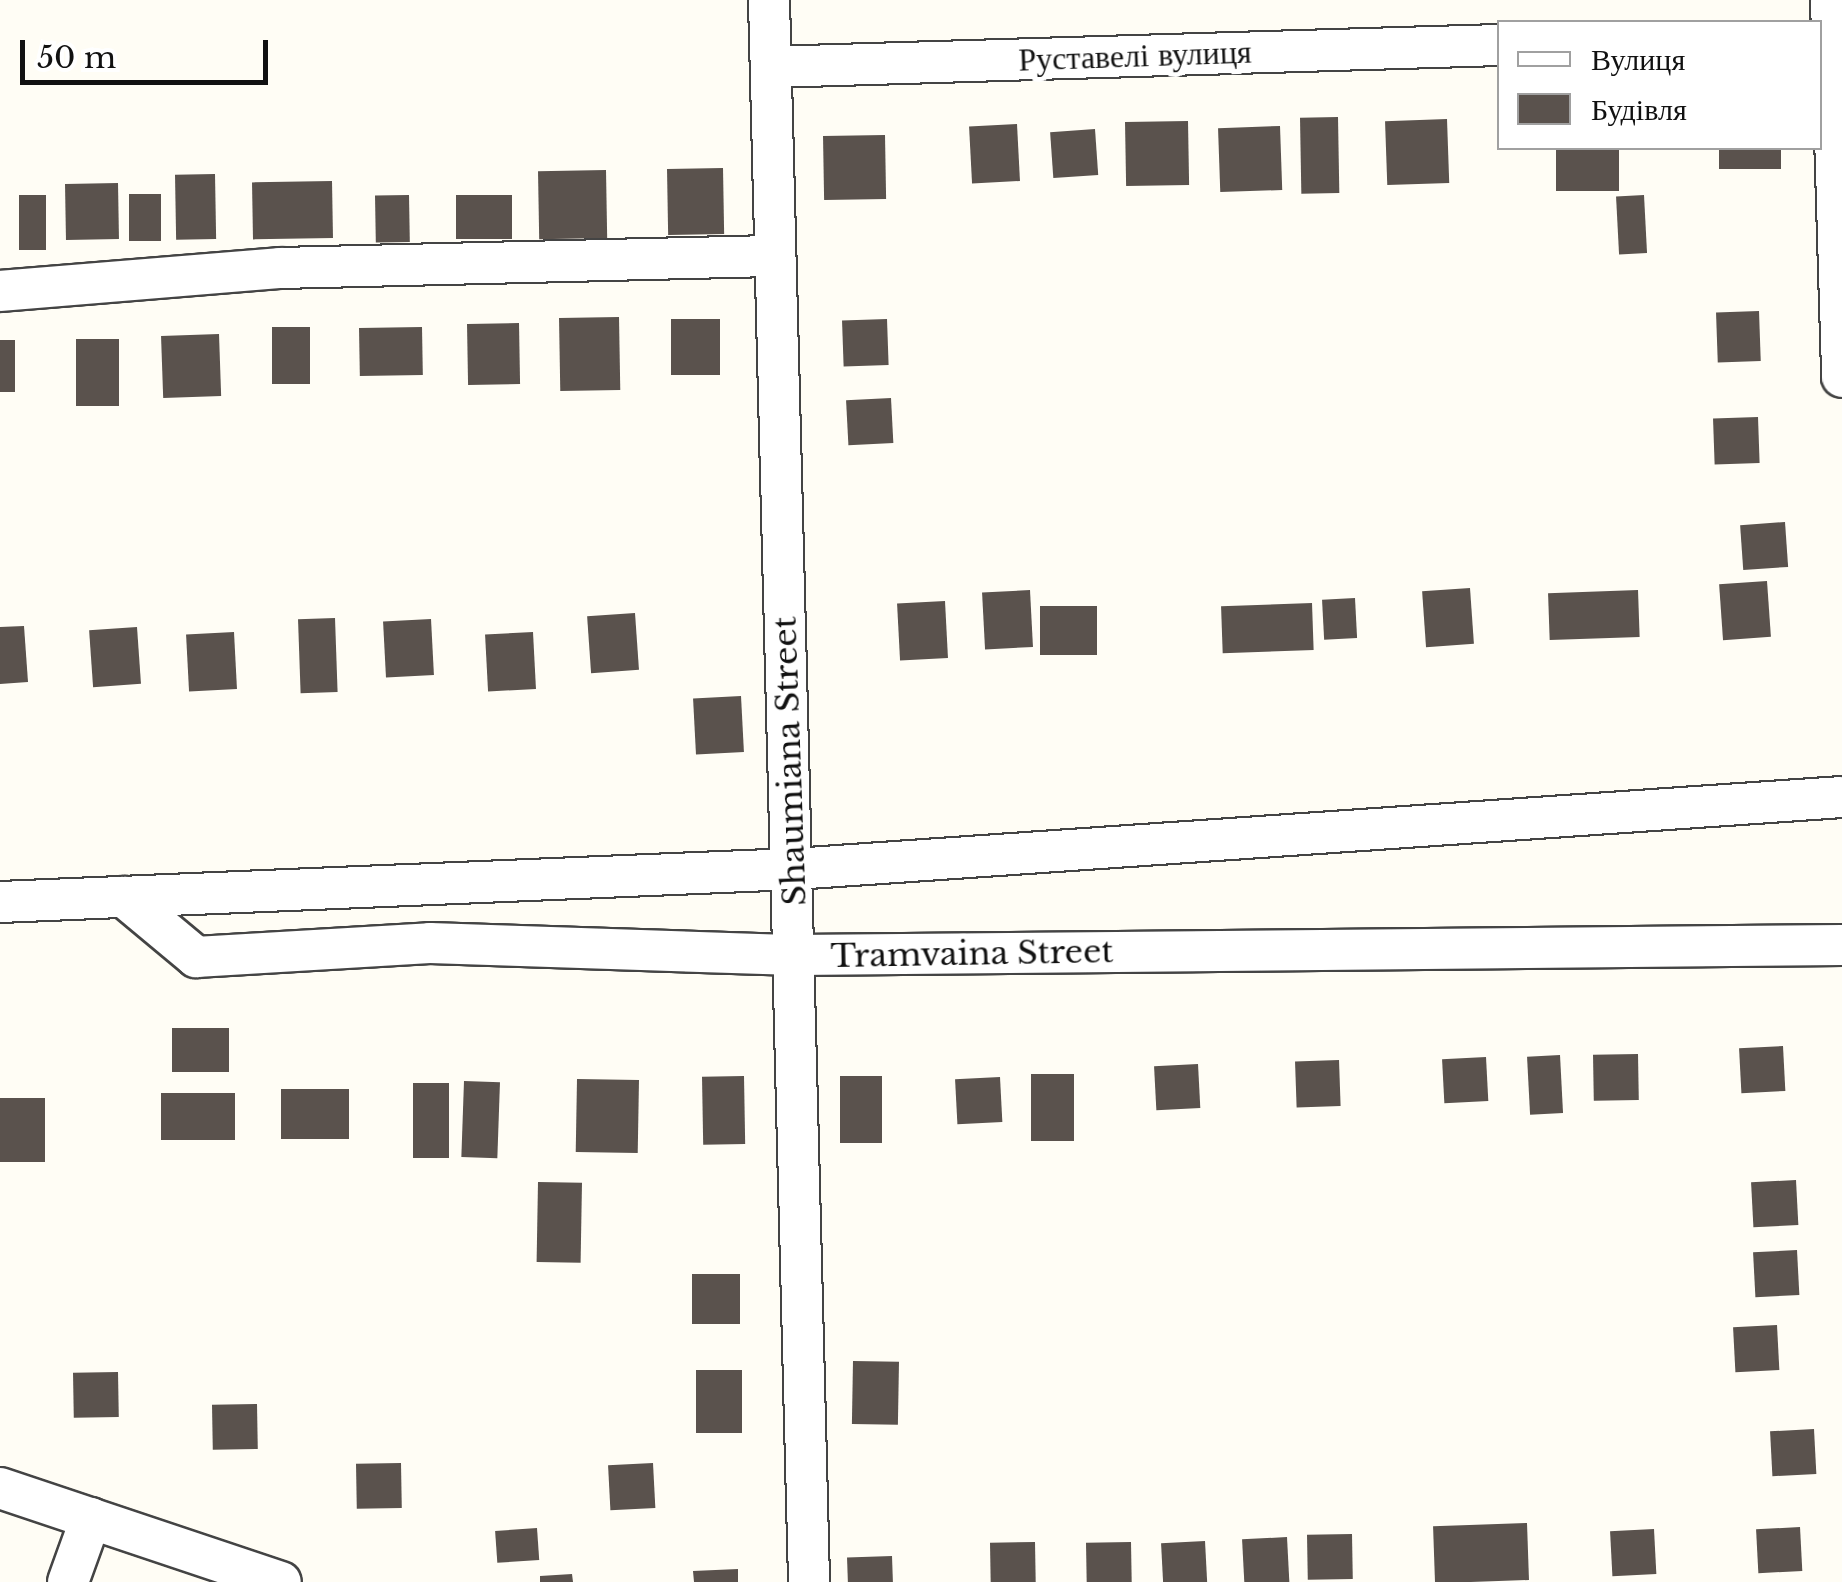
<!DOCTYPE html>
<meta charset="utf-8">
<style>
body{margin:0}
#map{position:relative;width:1842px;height:1582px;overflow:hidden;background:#fffdf5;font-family:"Libre Baskerville",serif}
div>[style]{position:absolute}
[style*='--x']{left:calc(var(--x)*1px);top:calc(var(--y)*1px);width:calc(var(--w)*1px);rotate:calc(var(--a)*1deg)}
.building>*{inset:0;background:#5a524d;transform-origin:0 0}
.roads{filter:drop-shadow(2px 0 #444) drop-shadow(-2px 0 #444) drop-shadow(0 2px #444) drop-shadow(0 -2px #444)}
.minor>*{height:40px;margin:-20px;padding:0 20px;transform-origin:20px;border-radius:20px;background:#fff}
span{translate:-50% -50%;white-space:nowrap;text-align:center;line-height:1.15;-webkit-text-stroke:10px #fff;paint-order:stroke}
.street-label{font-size:32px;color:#111}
.legend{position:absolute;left:1497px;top:20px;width:325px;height:130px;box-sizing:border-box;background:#fff;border:2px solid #a0a0a0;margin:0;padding:12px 18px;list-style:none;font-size:30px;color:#111}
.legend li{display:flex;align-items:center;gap:20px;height:50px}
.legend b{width:50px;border:2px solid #a0a0a0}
.scale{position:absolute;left:20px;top:40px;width:248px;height:45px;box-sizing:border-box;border:5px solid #111;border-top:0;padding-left:12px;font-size:30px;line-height:35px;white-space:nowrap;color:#111;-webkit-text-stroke:8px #fff;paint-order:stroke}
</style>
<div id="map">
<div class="building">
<i style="left:1338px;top:117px;width:76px;height:38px;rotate:89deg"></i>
<i style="left:1447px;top:119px;width:64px;height:62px;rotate:88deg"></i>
<i style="left:1188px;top:121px;width:64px;height:63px;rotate:89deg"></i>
<i style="left:1017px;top:124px;width:57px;height:48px;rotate:87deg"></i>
<i style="left:1280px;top:126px;width:64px;height:62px;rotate:88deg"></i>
<i style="left:1095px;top:129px;width:46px;height:45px;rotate:86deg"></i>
<i style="left:885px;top:135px;width:64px;height:62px;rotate:89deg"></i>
<i style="left:1556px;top:148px;width:63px;height:43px"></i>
<i style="left:1719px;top:148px;width:62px;height:21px"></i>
<i style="left:723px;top:168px;width:66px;height:56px;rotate:89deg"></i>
<i style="left:606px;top:170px;width:68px;height:68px;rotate:89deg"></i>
<i style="left:215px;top:174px;width:65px;height:40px;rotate:89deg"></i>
<i style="left:332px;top:181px;width:57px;height:80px;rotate:89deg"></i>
<i style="left:118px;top:183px;width:56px;height:53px;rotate:89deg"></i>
<i style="left:161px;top:194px;width:47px;height:32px;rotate:90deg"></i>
<i style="left:19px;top:195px;width:27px;height:55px"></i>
<i style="left:409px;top:195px;width:47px;height:34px;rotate:89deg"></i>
<i style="left:456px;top:195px;width:56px;height:44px"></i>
<i style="left:1644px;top:195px;width:58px;height:28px;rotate:87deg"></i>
<i style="left:1759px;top:311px;width:50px;height:43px;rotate:88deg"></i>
<i style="left:619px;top:317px;width:73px;height:60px;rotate:89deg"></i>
<i style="left:720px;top:319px;width:56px;height:49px;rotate:90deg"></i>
<i style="left:887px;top:319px;width:46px;height:45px;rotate:88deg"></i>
<i style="left:519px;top:323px;width:61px;height:52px;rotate:89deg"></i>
<i style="left:272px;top:327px;width:38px;height:57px"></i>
<i style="left:422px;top:327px;width:48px;height:63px;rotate:89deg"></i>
<i style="left:219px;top:334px;width:62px;height:58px;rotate:88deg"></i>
<i style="left:76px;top:339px;width:43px;height:67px"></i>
<i style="left:0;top:340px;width:15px;height:52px"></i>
<i style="left:891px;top:398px;width:45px;height:45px;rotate:87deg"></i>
<i style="left:1758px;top:417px;width:46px;height:45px;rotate:88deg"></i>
<i style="left:1785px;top:522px;width:45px;height:45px;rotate:86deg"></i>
<i style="left:1767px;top:581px;width:56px;height:48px;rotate:86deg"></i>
<i style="left:1470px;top:588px;width:56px;height:48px;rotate:86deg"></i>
<i style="left:1030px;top:590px;width:57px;height:48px;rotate:87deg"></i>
<i style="left:1638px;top:590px;width:47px;height:90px;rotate:88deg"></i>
<i style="left:1355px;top:598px;width:40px;height:33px;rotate:87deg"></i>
<i style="left:945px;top:601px;width:57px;height:48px;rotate:87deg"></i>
<i style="left:1312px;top:603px;width:47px;height:91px;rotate:88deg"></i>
<i style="left:1040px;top:606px;width:57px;height:49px"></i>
<i style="left:635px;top:613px;width:57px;height:48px;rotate:86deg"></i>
<i style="left:335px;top:618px;width:74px;height:37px;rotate:88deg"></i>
<i style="left:431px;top:619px;width:56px;height:48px;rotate:87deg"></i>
<i style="clip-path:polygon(24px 626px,28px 682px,0 684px,0 627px)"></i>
<i style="left:137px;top:627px;width:57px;height:48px;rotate:86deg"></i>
<i style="left:234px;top:632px;width:57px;height:48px;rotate:87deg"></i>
<i style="left:533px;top:632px;width:57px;height:48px;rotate:87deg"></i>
<i style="left:741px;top:696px;width:56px;height:48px;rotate:87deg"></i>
<i style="left:172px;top:1028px;width:57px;height:44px"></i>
<i style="left:1783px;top:1046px;width:45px;height:44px;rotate:87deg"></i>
<i style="left:1638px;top:1054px;width:46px;height:45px;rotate:89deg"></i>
<i style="left:1560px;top:1055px;width:58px;height:33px;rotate:87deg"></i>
<i style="left:1486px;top:1057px;width:44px;height:44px;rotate:87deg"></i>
<i style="left:1339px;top:1060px;width:46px;height:44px;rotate:88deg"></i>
<i style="left:1198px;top:1064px;width:44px;height:44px;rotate:87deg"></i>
<i style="left:1074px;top:1074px;width:67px;height:43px;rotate:90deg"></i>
<i style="left:744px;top:1076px;width:68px;height:42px;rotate:89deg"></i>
<i style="left:840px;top:1076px;width:42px;height:67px"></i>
<i style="left:1000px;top:1077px;width:45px;height:45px;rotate:87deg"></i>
<i style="left:577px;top:1079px;width:62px;height:73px;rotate:1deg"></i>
<i style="left:464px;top:1081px;width:36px;height:76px;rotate:2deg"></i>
<i style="left:413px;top:1083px;width:36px;height:75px"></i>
<i style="left:281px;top:1089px;width:68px;height:50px"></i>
<i style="left:161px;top:1093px;width:74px;height:47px"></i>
<i style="left:0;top:1098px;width:45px;height:64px"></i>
<i style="left:1796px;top:1180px;width:45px;height:45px;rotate:87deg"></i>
<i style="left:538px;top:1182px;width:44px;height:80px;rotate:1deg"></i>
<i style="left:1797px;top:1250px;width:45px;height:44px;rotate:87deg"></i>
<i style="left:740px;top:1274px;width:50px;height:48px;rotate:90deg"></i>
<i style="left:1777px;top:1325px;width:45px;height:44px;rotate:87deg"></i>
<i style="left:853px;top:1361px;width:46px;height:63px;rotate:1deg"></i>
<i style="left:696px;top:1370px;width:46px;height:63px"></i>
<i style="left:118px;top:1372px;width:45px;height:45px;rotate:89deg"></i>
<i style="left:257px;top:1404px;width:45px;height:45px;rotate:89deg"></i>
<i style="left:1814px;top:1429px;width:45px;height:44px;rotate:87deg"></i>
<i style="left:401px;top:1463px;width:45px;height:45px;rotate:89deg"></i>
<i style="left:653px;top:1463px;width:45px;height:45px;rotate:87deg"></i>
<i style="left:1527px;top:1523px;width:57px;height:94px;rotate:88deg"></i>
<i style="left:1800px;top:1527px;width:44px;height:44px;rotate:87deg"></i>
<i style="left:537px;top:1528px;width:32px;height:42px;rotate:86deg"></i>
<i style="left:1654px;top:1529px;width:45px;height:44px;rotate:87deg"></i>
<i style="left:1352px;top:1534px;width:45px;height:45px;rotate:89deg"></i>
<i style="left:1287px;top:1537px;width:45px;height:45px;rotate:87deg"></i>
<i style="left:1205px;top:1541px;width:41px;height:44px;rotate:87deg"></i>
<i style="left:1035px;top:1542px;width:40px;height:45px;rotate:89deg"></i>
<i style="left:1131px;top:1542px;width:40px;height:45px;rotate:89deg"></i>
<i style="left:892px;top:1556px;width:26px;height:45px;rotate:88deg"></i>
<i style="clip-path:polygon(738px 1569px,738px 1582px,694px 1582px,693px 1571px)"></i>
<i style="clip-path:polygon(572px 1574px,573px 1582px,540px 1582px,540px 1576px)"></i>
</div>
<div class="roads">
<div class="minor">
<i style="--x:769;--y:0;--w:1583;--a:88.55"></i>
<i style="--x:1831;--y:0;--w:377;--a:88.3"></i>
<i style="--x:771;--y:67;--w:729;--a:-1.73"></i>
<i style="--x:0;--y:291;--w:281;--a:-4.7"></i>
<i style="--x:280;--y:268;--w:492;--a:-1.4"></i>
<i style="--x:124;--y:897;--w:94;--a:39.8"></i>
<i style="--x:196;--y:957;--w:234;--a:-3.4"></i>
<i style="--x:430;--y:943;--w:366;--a:1.9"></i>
<i style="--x:796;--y:955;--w:1046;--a:-0.55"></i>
<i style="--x:0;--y:902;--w:795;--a:-2.38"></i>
<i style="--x:794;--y:869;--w:1050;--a:-3.93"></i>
<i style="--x:0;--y:1488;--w:296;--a:18.5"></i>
<i style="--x:68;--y:1582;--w:68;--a:-70.2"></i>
</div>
</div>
<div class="street-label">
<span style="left:1135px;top:56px;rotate:-2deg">Руставелі вулиця</span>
<span style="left:790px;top:761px;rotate:-92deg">Shaumiana Street</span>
<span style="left:972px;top:954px;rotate:-1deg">Tramvaina Street</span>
</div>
<ul class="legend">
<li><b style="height:12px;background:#fff"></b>Вулиця</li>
<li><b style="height:28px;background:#5a524d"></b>Будівля</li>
</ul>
<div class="scale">50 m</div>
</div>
